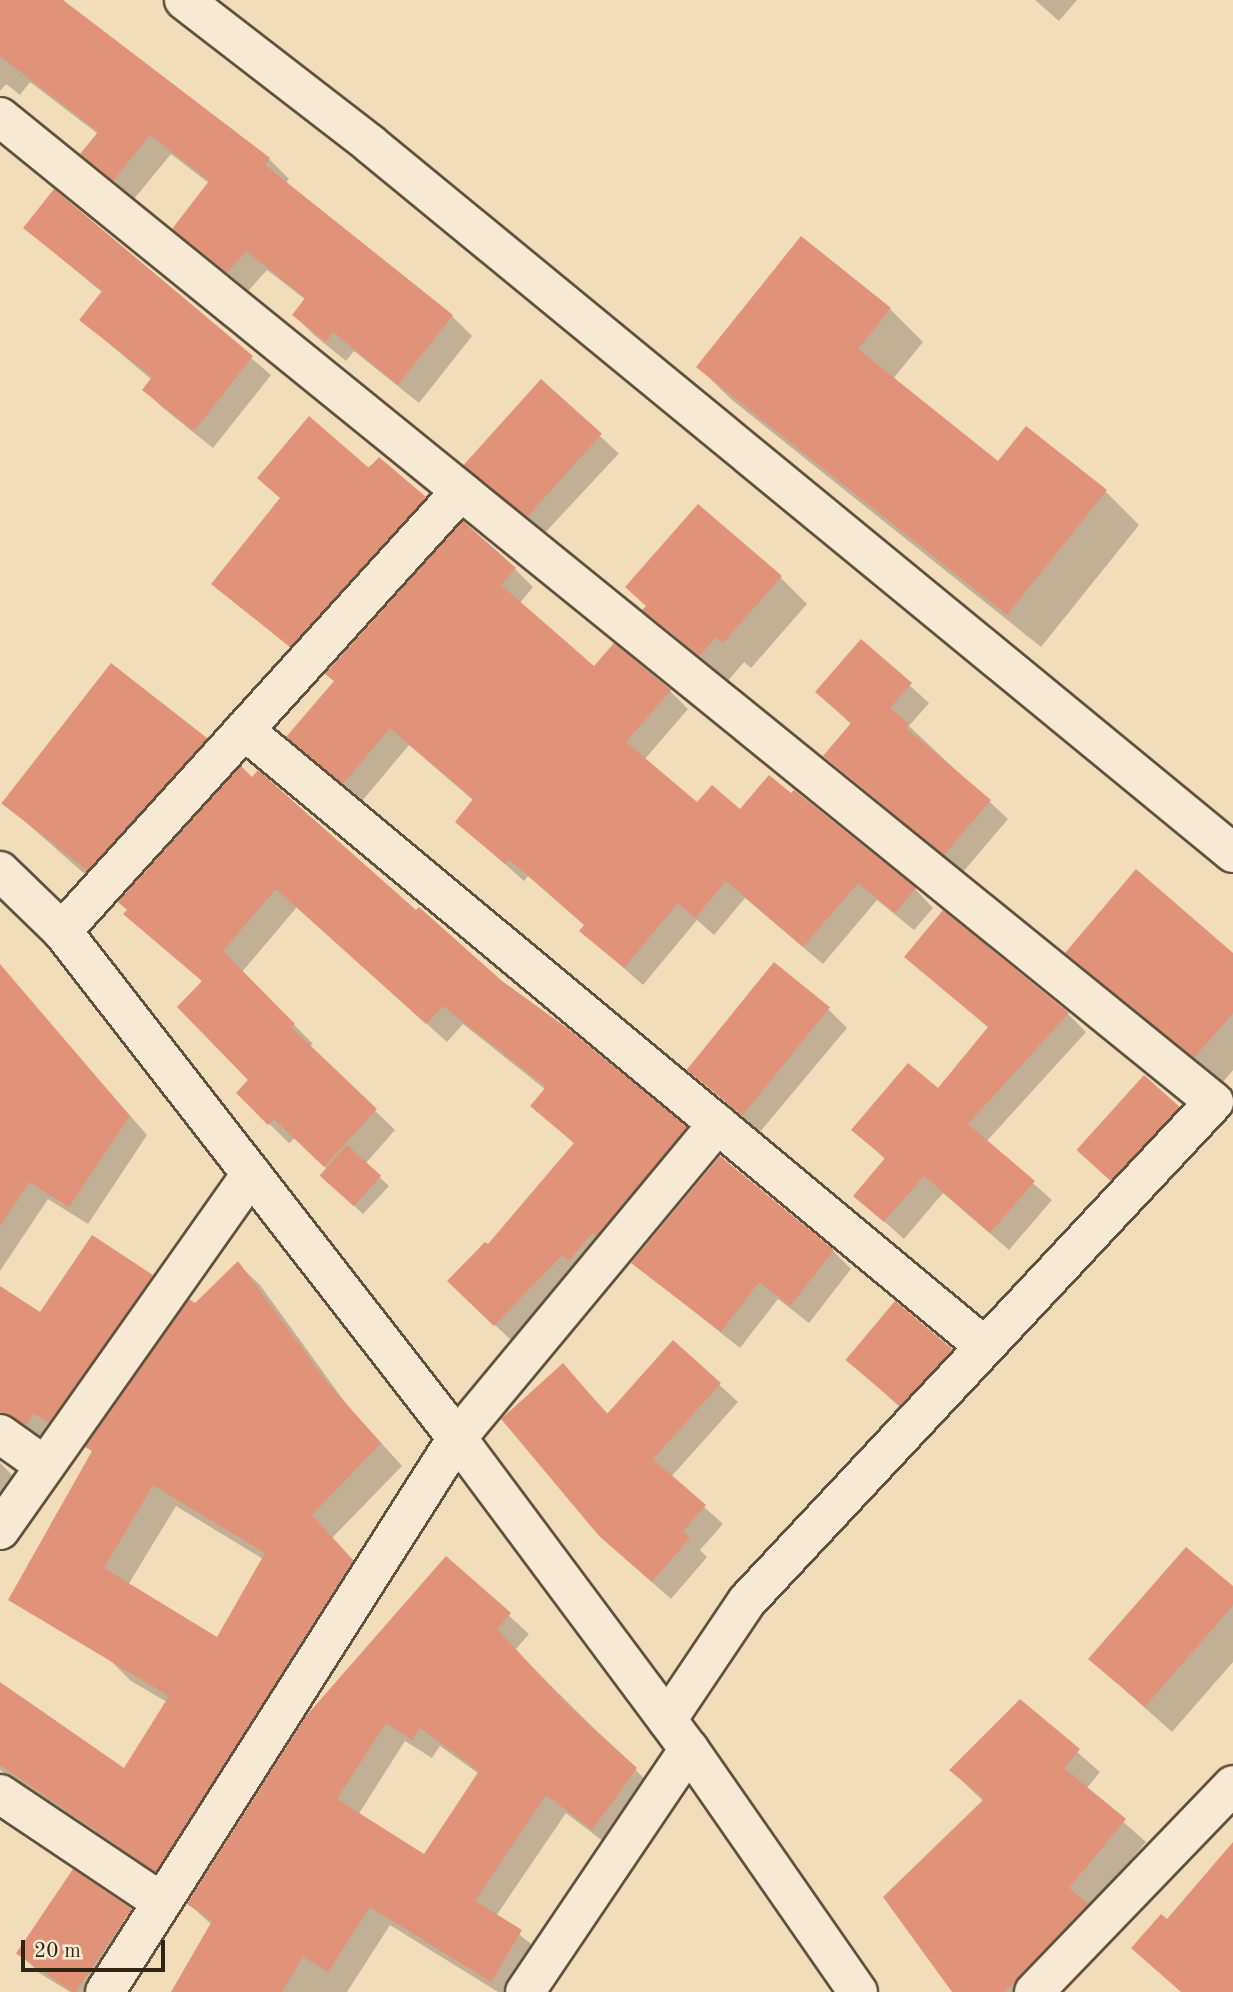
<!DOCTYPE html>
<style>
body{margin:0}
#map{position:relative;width:1233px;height:1992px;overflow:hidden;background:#f2ddbb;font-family:"Old Standard TT",serif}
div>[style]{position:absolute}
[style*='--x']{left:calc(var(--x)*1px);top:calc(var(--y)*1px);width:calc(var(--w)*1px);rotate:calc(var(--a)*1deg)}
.shadow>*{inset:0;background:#0003;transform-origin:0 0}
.building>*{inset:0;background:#e19379;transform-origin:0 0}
.roads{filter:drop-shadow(2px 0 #60523d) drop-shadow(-2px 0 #60523d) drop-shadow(0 2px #60523d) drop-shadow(0 -2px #60523d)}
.street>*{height:38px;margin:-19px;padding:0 19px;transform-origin:19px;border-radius:19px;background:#f7e9d3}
.secondary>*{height:38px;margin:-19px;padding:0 19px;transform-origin:19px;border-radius:19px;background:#f7e9d3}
span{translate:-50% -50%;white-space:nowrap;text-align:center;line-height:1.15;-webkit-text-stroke:5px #f7e9d3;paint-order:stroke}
.scale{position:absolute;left:21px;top:1940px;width:144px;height:32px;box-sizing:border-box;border:4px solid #302413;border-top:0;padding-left:9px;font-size:21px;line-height:24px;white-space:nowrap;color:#302413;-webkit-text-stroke:5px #f7e9d3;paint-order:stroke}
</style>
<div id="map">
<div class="shadow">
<i style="clip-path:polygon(0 0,60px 0,269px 159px,289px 179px,286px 183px,452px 316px,472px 336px,419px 403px,354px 351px,346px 361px,314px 335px,294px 315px,306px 300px,267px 270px,248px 291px,174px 228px,210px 184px,171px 154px,134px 199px,83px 154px,98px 134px,30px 82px,20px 95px,6px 84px,0 91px)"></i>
<i style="clip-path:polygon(1035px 0,1077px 0,1059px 21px)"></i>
<i style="clip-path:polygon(54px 191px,271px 375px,213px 448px,163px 408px,144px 390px,152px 380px,81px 320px,103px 293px,25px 228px)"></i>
<i style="clip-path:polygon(890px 309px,923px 342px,893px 379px,998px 463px,1026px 429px,1106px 492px,1139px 525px,1041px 647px,732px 400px,698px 367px)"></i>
<i style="left:542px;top:382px;width:105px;height:113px;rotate:43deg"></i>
<i style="clip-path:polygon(379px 459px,443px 517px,310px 664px,214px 584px)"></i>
<i style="clip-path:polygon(515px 569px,533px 587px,519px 604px,594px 669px,670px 691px,688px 709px,644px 760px,697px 805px,740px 812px,915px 889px,933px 908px,914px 930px,877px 900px,823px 964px,745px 898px,714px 935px,697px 920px,643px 985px,582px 931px,586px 926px,528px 876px,524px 881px,457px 821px,474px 801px,409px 745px,362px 801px,289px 737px)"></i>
<i style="clip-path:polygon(780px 577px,807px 604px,751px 668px,744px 662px,727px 682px,645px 610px)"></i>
<i style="clip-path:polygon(861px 641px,929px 703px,909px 726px,1008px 819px,963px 872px,825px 756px,852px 725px,817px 692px)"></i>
<i style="clip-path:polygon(206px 739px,225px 757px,104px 891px,4px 803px)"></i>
<i style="clip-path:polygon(241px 769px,705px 1148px,515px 1344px,449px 1281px,488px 1247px,575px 1144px,532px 1106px,546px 1090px,463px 1024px,447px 1042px,297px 907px,242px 972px,313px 1044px,309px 1047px,395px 1130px,365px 1164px,389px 1186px,363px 1214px,333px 1186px,329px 1171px,295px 1138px,289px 1143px,238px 1093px,251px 1080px,203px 982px,126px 914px)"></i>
<i style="clip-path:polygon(1067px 953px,1233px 955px,1233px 1070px,1222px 1083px)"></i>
<i style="clip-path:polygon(907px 957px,1068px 1014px,1086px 1032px,986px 1142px,1052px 1200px,1009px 1250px,943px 1193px,904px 1239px,856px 1196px,886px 1160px,854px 1130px,938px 1090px,989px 1028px)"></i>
<i style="clip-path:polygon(9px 977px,147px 1135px,88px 1224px,48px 1199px,0 1271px,0 991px)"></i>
<i style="clip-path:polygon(828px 1009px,847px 1028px,760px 1132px,688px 1069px)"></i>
<i style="clip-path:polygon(1178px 1108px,1197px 1126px,1130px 1197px,1080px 1152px)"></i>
<i style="clip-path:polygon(833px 1251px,851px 1269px,809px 1323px,778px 1299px,740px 1348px,633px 1263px)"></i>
<i style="clip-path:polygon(evenodd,238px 1264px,260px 1285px,347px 1405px,402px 1466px,332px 1538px,374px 1584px,178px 1892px,0 1770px,0 1694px,124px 1771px,167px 1702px,131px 1681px,109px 1659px,50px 1525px,93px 1453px,88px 1447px,195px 1305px,238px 1264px,176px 1506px,263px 1559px,217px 1639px,128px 1585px,176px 1506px)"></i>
<i style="clip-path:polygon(152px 1277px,170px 1295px,45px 1443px,0 1443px,0 1288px,41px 1315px)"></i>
<i style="clip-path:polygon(673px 1342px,738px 1402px,671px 1477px,723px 1524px,700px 1550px,707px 1557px,671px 1599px,620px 1554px,563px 1365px,609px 1415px)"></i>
<i style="clip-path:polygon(952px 1350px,970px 1368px,918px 1424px,847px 1359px)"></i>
<i style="clip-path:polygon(0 1463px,18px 1481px,0 1508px)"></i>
<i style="clip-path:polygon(evenodd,446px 1558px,529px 1634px,515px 1650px,655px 1789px,612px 1848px,566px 1813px,496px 1916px,540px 1951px,515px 1992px,498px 1992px,390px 1925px,347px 1992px,183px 1992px,212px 1925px,189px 1904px,446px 1558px,405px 1741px,432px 1758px,440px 1746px,479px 1774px,424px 1856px,358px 1815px,405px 1741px)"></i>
<i style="clip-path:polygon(1233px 1589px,1233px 1662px,1172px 1732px,1090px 1659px)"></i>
<i style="clip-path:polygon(1020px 1702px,1100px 1772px,1086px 1789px,1146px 1842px,1090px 1909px,1045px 1992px,954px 1992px,984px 1802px,951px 1770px)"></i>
<i style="clip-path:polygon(123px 1922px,141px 1940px,109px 1992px,70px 1992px,39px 1973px,21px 1955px)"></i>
</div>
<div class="building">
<i style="clip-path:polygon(0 0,63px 0,270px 158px,265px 165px,453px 315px,398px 385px,333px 332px,326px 342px,292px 315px,305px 298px,246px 251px,227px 273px,172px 229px,209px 181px,150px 135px,113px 181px,80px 154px,98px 132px,0 56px)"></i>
<i style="clip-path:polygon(54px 189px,253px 356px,194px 431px,142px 390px,152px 377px,79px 320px,102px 291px,23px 228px)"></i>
<i style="clip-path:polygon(801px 236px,891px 308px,858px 349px,998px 461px,1026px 426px,1107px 490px,1007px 615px,696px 367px)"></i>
<i style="left:541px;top:379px;width:82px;height:116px;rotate:42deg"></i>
<i style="clip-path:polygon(309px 416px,369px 468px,379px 457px,426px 497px,290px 647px,211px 584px,280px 498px,257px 478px)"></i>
<i style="clip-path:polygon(698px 504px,782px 576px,723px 643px,716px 637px,700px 656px,642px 610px,646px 606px,625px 587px)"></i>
<i style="clip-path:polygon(463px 521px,516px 568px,501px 585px,594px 666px,614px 643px,671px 690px,626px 742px,697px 802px,712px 785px,740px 809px,769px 775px,791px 793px,794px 790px,916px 888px,895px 913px,858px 883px,803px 947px,726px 881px,695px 918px,678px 903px,624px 968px,579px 931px,584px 925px,509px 859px,505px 864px,455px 822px,473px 799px,390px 728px,343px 784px,286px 737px,334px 681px,325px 674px)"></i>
<i style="clip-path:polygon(861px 639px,912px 683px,890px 708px,909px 724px,906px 728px,991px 800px,944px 855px,823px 756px,851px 723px,815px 692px)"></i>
<i style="left:111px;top:663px;width:123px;height:178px;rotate:38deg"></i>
<i style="clip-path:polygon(241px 766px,252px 777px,258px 770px,416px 910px,419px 907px,502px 981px,567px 1028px,687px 1127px,596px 1236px,592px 1233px,569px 1261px,562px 1255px,494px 1326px,447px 1281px,485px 1242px,488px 1244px,574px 1143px,530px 1106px,546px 1087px,443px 1006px,426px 1024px,276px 889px,223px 951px,295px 1024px,291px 1027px,377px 1109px,324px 1167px,274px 1119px,268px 1125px,236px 1093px,248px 1080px,177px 1007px,202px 981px,123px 914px,127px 910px,118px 902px)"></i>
<i style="clip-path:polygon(1136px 869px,1233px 953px,1233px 1013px,1194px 1058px,1065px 953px)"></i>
<i style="clip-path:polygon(943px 910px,1069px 1013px,968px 1124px,1035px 1181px,990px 1233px,924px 1176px,884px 1222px,853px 1196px,885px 1158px,851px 1130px,908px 1063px,938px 1088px,988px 1027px,904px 957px)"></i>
<i style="left:774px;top:962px;width:72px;height:139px;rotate:39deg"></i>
<i style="clip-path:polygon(0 964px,130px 1116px,69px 1207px,29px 1182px,0 1226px)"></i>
<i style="left:1144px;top:1075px;width:48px;height:101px;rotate:42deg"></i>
<i style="left:347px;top:1145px;width:46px;height:41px;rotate:42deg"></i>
<i style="clip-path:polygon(720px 1156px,834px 1250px,790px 1306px,759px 1282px,721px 1332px,631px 1263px)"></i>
<i style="clip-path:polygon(92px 1235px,153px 1275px,49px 1423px,34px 1413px,26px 1425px,0 1412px,0 1286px,40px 1312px)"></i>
<i style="clip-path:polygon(evenodd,238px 1261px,326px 1381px,381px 1443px,312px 1515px,353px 1560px,156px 1872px,0 1765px,0 1682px,124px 1768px,169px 1696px,8px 1600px,92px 1451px,85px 1447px,189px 1299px,195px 1303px,238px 1261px,153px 1485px,265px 1553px,217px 1637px,104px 1568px,153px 1485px)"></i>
<i style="left:895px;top:1301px;width:75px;height:77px;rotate:40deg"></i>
<i style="clip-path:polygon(673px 1340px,721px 1383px,653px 1459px,706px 1505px,683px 1531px,690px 1538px,652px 1582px,599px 1536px,501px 1419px,563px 1363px,607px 1414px)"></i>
<i style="clip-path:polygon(1186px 1547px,1233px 1586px,1233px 1605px,1145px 1707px,1088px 1659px)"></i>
<i style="clip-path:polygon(evenodd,446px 1556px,511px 1613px,497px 1629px,567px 1704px,637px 1768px,592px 1830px,546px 1795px,475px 1901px,522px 1930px,491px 1982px,370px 1907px,328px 1972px,303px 1957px,282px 1992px,171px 1992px,212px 1921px,187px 1904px,307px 1715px,446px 1556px,386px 1723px,412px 1740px,420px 1728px,479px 1771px,424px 1854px,337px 1799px,386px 1723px)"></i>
<i style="clip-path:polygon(1020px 1699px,1080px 1749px,1064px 1768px,1126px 1819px,1069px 1888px,1088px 1904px,1005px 1992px,952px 1992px,883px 1897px,984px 1799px,949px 1770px)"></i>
<i style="clip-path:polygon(1233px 1842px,1233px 1992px,1181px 1992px,1131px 1948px,1161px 1914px,1167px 1919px)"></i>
<i style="left:73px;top:1869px;width:71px;height:102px;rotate:34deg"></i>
</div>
<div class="roads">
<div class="street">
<i style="--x:184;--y:0;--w:235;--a:37.7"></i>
<i style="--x:370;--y:144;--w:1117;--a:39.4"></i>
<i style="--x:0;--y:117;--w:1563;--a:39.05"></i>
<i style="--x:1214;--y:1102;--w:683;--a:133.1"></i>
<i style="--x:747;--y:1601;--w:143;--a:123.9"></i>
<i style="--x:244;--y:730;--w:964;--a:39.78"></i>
<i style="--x:62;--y:931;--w:594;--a:-47.8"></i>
<i style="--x:0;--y:1434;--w:55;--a:35.4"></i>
<i style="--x:0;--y:1530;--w:436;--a:-54.8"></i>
<i style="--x:0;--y:1794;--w:192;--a:33.8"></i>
<i style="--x:105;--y:1992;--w:656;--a:-57.57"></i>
<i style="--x:457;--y:1438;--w:408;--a:-50.3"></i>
<i style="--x:525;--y:1992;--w:293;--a:-56"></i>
<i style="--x:1034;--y:1992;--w:287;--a:-46.1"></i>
</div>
<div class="secondary">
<i style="--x:0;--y:871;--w:86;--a:44.1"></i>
<i style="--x:62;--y:931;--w:643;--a:52.08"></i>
<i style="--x:457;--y:1438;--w:388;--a:53.3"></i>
<i style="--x:689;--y:1749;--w:296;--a:55.2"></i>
</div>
</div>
<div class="scale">20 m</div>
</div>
